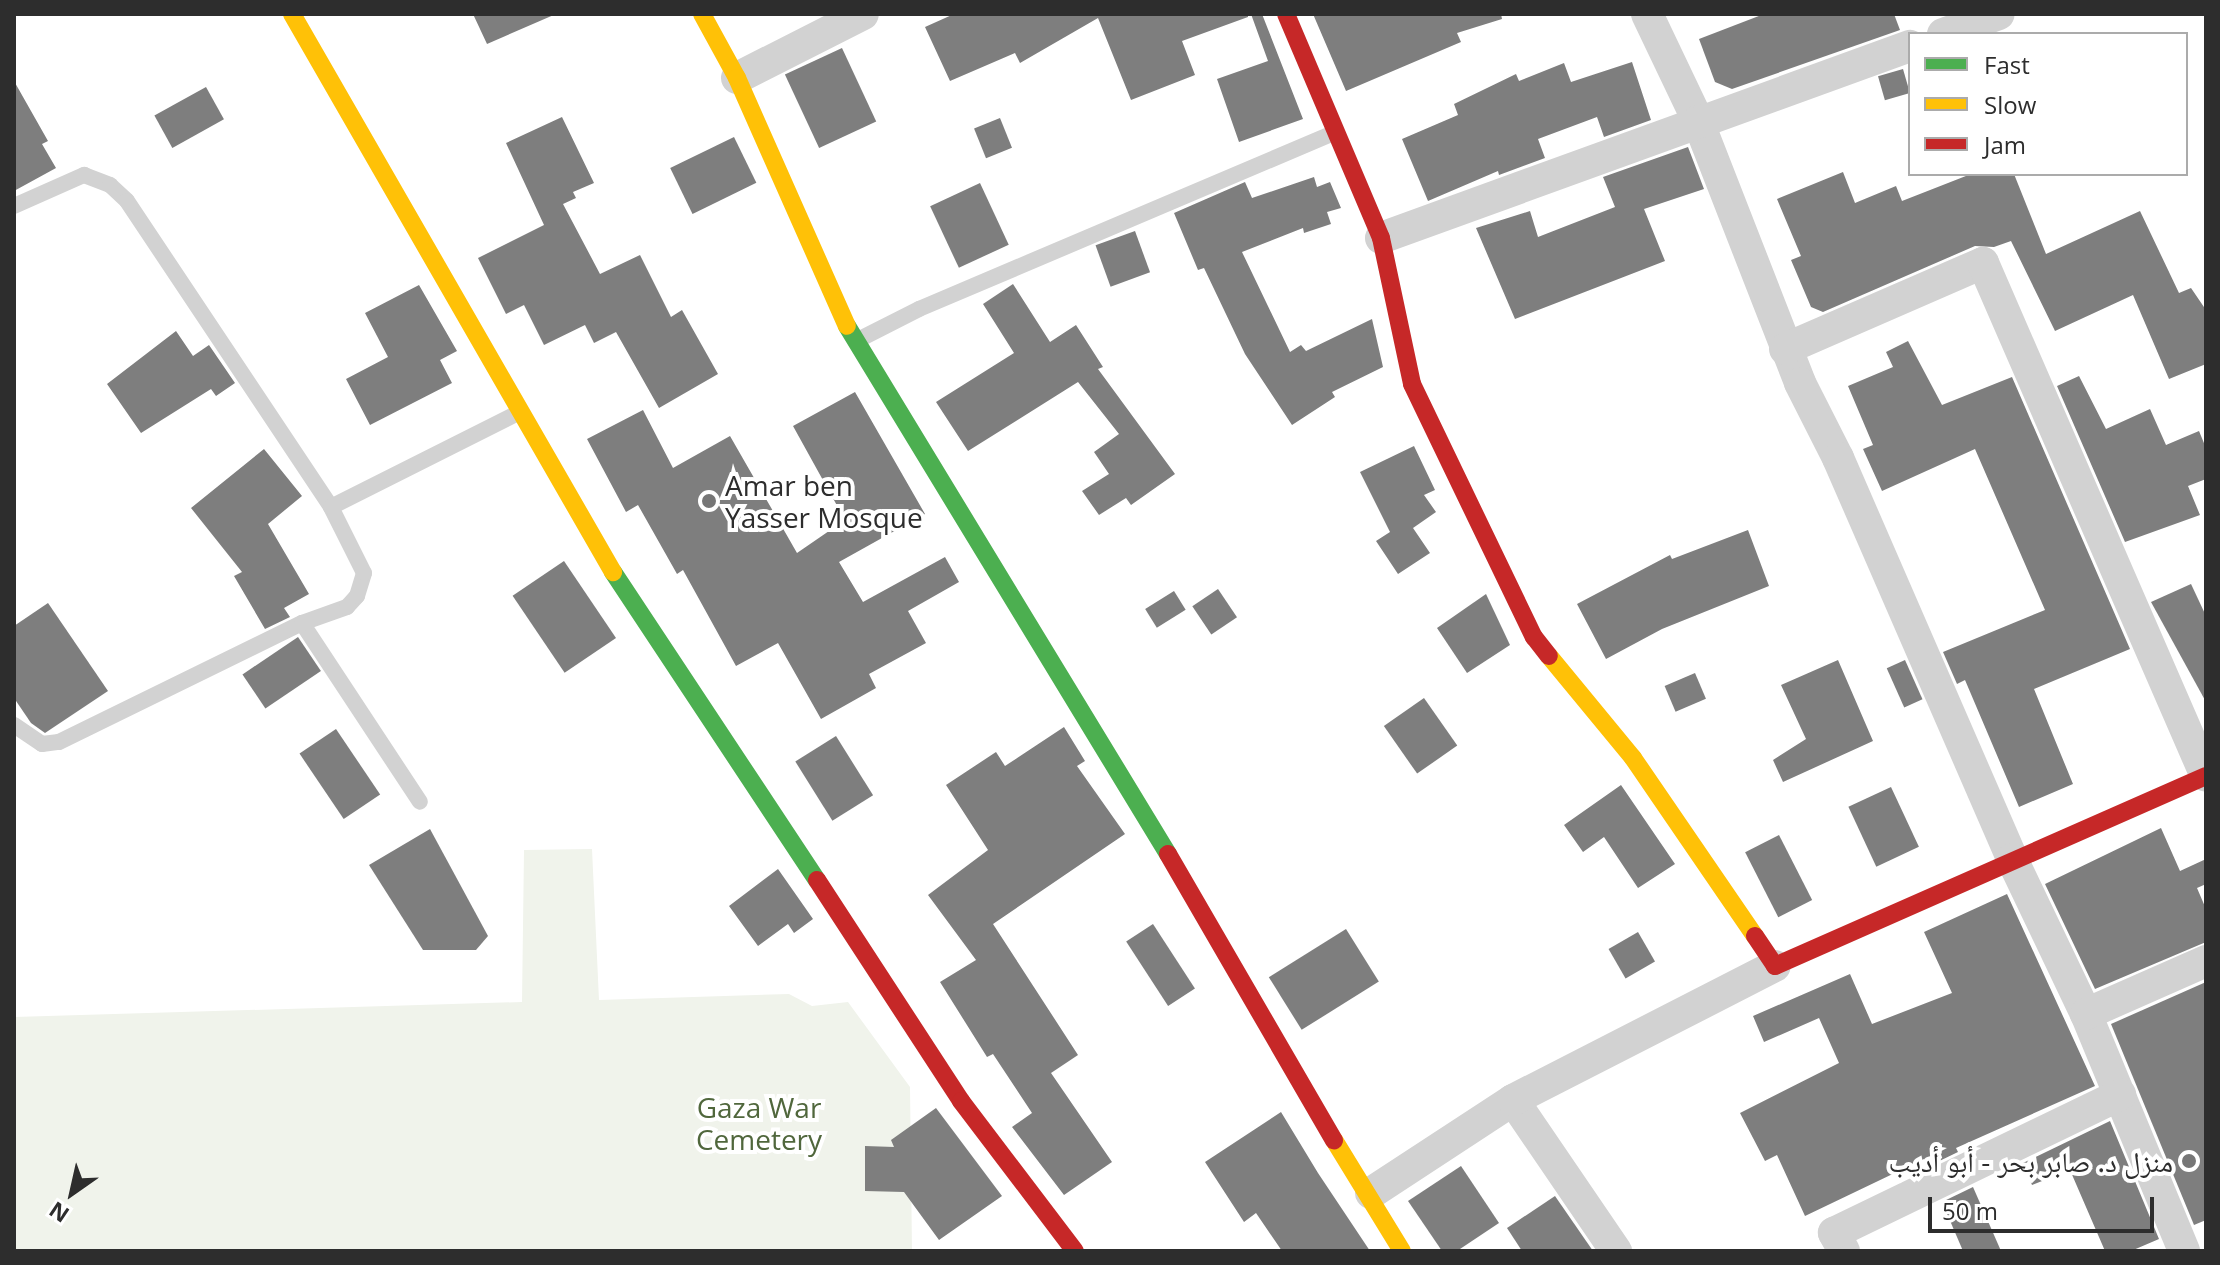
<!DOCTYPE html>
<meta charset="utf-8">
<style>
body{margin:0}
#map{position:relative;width:2220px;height:1265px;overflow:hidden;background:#fff;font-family:"Open Sans","Noto Naskh Arabic",sans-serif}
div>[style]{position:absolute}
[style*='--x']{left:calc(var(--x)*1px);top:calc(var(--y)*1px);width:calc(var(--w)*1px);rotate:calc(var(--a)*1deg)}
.green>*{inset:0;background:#f0f3eb}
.building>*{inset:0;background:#7e7e7e;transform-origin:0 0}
.lane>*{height:16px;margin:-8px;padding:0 8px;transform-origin:8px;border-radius:8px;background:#d2d2d2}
.street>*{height:32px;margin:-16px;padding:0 16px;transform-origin:16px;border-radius:16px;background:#d2d2d2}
.fast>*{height:18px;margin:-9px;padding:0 9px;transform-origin:9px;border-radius:9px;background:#4caf50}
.slow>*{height:18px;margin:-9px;padding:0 9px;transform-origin:9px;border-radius:9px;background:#ffc107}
.jam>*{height:18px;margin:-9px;padding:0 9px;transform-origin:9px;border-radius:9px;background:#c62828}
.dots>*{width:22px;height:22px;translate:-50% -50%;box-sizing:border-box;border:4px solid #fff;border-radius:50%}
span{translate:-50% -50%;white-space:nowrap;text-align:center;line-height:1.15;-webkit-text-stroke:8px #fff;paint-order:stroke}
.poi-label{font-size:28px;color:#2d2d2d}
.left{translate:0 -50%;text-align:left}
.right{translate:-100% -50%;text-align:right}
.park-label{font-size:28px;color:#50673c}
.frame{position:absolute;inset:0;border:16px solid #2d2d2d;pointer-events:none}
.legend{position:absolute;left:1908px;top:32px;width:280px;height:144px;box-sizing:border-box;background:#fff;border:2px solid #ababab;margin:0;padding:10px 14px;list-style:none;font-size:24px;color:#2d2d2d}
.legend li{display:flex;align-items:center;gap:16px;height:40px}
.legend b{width:40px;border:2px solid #ababab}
.north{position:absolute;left:32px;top:1153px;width:80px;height:80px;-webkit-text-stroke:6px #fff;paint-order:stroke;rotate:214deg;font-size:22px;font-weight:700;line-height:32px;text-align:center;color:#2d2d2d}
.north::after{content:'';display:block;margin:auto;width:28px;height:36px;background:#2d2d2d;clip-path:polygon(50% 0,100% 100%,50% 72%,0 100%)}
.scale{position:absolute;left:1928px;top:1197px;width:226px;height:36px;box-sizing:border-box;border:4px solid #2d2d2d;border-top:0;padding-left:10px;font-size:24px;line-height:28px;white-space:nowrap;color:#2d2d2d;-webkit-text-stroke:6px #fff;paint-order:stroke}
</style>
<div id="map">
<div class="green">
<i style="clip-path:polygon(592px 849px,599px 1000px,789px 994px,812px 1006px,848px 1002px,910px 1087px,912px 1251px,14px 1251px,14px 1017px,522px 1002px,524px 850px)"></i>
</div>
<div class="building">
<i style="clip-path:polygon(473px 14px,556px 14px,487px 44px)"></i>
<i style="clip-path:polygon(954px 14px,1248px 14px,1248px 17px,1182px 41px,1195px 75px,1131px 100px,1098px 18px,1020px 63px,1015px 53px,950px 81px,925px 27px)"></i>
<i style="clip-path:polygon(1251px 14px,1262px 14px,1303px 119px,1239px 142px,1217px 79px,1268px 61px)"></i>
<i style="clip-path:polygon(1313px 14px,1501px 14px,1502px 19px,1457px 33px,1461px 42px,1346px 91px)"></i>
<i style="clip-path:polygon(1764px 14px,1894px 14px,1900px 30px,1732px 89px,1715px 82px,1699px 39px)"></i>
<i style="left:842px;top:48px;width:81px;height:63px;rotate:65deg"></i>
<i style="clip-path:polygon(1632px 62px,1651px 120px,1604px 137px,1597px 117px,1538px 139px,1545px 158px,1499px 175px,1498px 171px,1428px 201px,1402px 139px,1458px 115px,1454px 104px,1516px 74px,1519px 81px,1564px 63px,1571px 82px)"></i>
<i style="left:1903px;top:69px;width:25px;height:26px;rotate:74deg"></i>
<i style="clip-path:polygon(14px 81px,48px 141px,42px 144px,56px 168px,14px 191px)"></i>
<i style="left:206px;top:87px;width:37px;height:59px;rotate:61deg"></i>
<i style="clip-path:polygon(562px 117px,594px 183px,573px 192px,576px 198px,563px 204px,600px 274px,640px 255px,671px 317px,682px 310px,718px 374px,659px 408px,616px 332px,594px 343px,585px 325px,544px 345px,524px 305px,506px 314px,478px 258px,544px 225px,506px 143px)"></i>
<i style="left:1000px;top:118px;width:32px;height:28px;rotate:68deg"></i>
<i style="left:734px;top:137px;width:51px;height:71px;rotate:64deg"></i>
<i style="clip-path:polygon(1688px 147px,1704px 189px,1644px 209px,1665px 261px,1515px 319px,1476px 228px,1530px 211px,1538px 237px,1615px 207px,1603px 177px)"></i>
<i style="clip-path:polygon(1843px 172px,1855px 203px,1896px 186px,1902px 201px,1971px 174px,2014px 174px,2046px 254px,2140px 211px,2179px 293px,2191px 288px,2206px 310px,2206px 364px,2169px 379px,2133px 295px,2055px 331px,2011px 241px,1994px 247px,1975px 246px,1823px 312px,1811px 307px,1791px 260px,1801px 256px,1777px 199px)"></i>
<i style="clip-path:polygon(1314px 177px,1317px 187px,1330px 182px,1341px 208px,1327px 212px,1331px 224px,1304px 233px,1303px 228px,1242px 252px,1290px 352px,1301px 345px,1306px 351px,1372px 319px,1383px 367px,1332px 392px,1335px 397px,1292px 425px,1245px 354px,1204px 268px,1198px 270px,1174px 213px,1245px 182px,1252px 198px)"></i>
<i style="left:980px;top:183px;width:68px;height:55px;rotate:65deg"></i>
<i style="left:1135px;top:231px;width:44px;height:42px;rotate:70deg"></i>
<i style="clip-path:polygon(1013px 284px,1050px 342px,1076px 325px,1103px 367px,1098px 369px,1175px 474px,1131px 505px,1126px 498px,1099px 515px,1082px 491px,1109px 474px,1094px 452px,1119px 434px,1078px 382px,968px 451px,936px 402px,1014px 353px,983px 304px)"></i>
<i style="clip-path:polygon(419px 285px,457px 351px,440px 360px,452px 383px,370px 425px,346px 379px,388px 357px,365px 313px)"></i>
<i style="clip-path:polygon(176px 331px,193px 356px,209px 345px,235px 383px,216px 396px,211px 389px,141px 433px,107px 384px)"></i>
<i style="clip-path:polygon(1908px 341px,1942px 405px,2012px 377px,2130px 649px,2034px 689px,2073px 784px,2019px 807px,1965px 680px,1957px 684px,1943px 652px,2045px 610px,1975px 449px,1882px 491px,1863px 449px,1873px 445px,1848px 386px,1893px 367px,1886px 352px)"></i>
<i style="clip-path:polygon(2079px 376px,2106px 429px,2150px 409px,2166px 445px,2199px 431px,2206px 448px,2206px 479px,2188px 486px,2200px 515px,2125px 542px,2057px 386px)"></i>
<i style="clip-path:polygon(855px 392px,925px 514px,839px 562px,863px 602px,945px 557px,959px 582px,908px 611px,926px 643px,869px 674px,876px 688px,821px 719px,778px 643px,736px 666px,683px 570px,677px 574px,638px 505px,626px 512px,587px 439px,643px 410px,673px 468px,730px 436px,797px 553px,845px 520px,793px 426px)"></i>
<i style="clip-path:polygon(1414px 446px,1435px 490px,1424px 495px,1436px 512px,1413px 528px,1430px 553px,1398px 574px,1376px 541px,1390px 532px,1360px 472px)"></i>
<i style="clip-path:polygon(264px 449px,302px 496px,268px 524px,309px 594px,284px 608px,290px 617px,265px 629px,234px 576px,242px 572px,191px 508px)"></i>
<i style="clip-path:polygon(1748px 530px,1769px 586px,1662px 629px,1606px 659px,1577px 604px,1670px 555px,1672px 559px)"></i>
<i style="left:564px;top:561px;width:93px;height:62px;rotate:56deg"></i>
<i style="clip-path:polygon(2191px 584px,2206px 616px,2206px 702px,2151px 602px)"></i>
<i style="left:1218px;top:589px;width:34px;height:31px;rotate:56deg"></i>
<i style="left:1174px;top:591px;width:22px;height:34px;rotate:58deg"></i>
<i style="clip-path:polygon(1486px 594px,1510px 645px,1467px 673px,1437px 628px)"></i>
<i style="clip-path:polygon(48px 603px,108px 691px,45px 733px,31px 723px,14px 698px,14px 626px)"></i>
<i style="left:298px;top:637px;width:41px;height:67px;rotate:56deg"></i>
<i style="clip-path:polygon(1838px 660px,1873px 741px,1783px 782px,1773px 760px,1806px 739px,1781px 685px)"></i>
<i style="left:1905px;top:660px;width:43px;height:20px;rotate:66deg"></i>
<i style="left:1695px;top:673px;width:28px;height:33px;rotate:67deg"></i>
<i style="left:1424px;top:698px;width:58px;height:49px;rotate:55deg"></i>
<i style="clip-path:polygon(1064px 727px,1085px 761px,1077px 766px,1125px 834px,993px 924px,1078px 1055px,1051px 1073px,1112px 1162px,1064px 1195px,1012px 1127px,1032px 1113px,993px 1054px,987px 1057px,940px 982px,976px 960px,928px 895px,988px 850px,946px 785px,996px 752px,1005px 766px)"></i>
<i style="left:336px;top:729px;width:79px;height:44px;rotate:56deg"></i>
<i style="left:836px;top:736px;width:70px;height:48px;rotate:58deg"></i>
<i style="clip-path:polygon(1621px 785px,1675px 864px,1638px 888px,1604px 837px,1583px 852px,1564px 825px)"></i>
<i style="left:1891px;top:787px;width:66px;height:47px;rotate:65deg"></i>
<i style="clip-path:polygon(2161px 828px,2180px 871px,2206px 859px,2206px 884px,2197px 888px,2206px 909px,2206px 942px,2095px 989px,2045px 884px)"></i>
<i style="clip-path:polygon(430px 829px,488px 936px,476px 950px,423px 950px,369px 865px)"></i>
<i style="left:1779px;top:835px;width:73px;height:38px;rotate:63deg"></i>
<i style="clip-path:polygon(778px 869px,813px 919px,794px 933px,788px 924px,758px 946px,729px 906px)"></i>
<i style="clip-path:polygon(2007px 894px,2095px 1086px,1956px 1148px,1958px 1152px,1927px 1167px,1924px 1159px,1805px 1216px,1777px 1155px,1765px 1161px,1740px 1113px,1839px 1063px,1819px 1018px,1764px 1042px,1753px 1016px,1850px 974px,1872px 1024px,1952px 993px,1924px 932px)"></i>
<i style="left:1153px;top:924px;width:77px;height:32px;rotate:57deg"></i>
<i style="left:1346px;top:929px;width:62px;height:91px;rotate:58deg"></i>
<i style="left:1638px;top:932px;width:34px;height:34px;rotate:60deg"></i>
<i style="clip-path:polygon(2206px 982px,2206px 1220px,2194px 1225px,2111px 1024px)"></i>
<i style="clip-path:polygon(936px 1108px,1002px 1196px,939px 1240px,904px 1192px,865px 1191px,865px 1146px,894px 1147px,891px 1140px)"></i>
<i style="clip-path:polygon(1281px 1112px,1318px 1173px,1370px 1251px,1282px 1251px,1256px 1213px,1244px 1222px,1205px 1162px)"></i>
<i style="clip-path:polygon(2110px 1121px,2159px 1239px,2131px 1251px,2105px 1251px,2070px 1170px,2032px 1185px,2023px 1163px)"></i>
<i style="clip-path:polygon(1461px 1166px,1499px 1223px,1457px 1251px,1442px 1251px,1408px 1201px)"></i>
<i style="clip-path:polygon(1973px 1187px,2001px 1251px,1963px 1251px,1942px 1202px)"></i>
<i style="clip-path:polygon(1555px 1196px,1593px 1251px,1522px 1251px,1507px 1228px)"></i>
</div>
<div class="lane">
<i style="--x:14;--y:206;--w:77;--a:-23.9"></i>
<i style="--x:84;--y:175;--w:28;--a:21"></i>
<i style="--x:110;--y:185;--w:23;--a:43"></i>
<i style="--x:127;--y:201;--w:368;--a:56.3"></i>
<i style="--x:856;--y:341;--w:71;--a:-26.9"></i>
<i style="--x:919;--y:309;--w:450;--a:-23"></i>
<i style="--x:302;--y:623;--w:214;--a:56.6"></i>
<i style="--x:14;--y:725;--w:34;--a:34"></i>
<i style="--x:42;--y:744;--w:17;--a:-7"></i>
<i style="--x:59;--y:742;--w:271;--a:-26.1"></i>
<i style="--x:302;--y:623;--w:48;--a:-19.6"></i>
<i style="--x:347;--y:607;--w:15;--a:-48"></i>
<i style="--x:357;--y:596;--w:24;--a:-73"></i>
<i style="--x:364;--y:573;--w:74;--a:-116.6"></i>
<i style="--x:331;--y:507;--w:209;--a:-26.7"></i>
</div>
<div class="street">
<i style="--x:1647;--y:14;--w:119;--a:64.5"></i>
<i style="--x:1698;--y:121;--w:281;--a:68.7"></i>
<i style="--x:1800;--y:383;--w:84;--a:63.1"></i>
<i style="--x:1838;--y:458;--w:437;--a:66.5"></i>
<i style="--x:2012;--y:859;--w:172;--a:64.5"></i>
<i style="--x:2086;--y:1014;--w:256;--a:67.5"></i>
<i style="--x:1943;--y:34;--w:59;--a:-19.7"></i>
<i style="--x:737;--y:78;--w:141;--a:-26.9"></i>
<i style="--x:1381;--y:238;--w:563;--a:-19.95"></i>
<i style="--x:1785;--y:349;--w:216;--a:-23.5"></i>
<i style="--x:1983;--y:263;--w:559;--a:66.51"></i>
<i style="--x:2086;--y:1014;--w:131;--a:-23.8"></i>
<i style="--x:1513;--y:1100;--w:183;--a:55.7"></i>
<i style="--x:1371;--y:1193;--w:170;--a:-33.2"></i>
<i style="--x:1513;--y:1100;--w:294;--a:-27.1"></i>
<i style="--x:1844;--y:1251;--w:21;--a:-119"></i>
<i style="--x:1834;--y:1233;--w:318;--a:-25.8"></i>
</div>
<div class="fast">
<i style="--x:847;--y:326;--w:618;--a:58.7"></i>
<i style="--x:613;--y:572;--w:369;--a:56.5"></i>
</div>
<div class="slow">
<i style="--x:292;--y:14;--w:644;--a:60.09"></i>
<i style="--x:702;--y:14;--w:73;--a:61.3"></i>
<i style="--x:737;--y:78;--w:271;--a:66.1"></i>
<i style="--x:1549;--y:656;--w:132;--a:50.5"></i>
<i style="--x:1633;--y:758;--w:216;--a:55.6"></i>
<i style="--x:1334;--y:1140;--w:130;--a:58.5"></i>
</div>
<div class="jam">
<i style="--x:1286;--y:14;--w:243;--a:67"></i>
<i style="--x:1381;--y:238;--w:149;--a:78"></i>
<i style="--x:1412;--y:384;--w:281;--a:64.3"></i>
<i style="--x:1534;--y:637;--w:24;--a:52"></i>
<i style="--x:1168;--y:854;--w:331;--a:59.9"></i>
<i style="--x:817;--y:880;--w:264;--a:56.9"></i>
<i style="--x:961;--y:1101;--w:188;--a:52.8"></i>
<i style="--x:1755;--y:936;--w:36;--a:56"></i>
<i style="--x:1775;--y:966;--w:471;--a:-23.8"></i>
</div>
<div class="dots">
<i style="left:709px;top:501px;background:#767676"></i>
<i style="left:2189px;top:1161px;background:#767676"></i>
</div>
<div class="poi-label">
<span class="left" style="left:725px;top:501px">Amar ben<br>Yasser Mosque</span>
<span class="right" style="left:2173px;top:1161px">منزل د. صابر بحر - أبو أديب</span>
</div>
<div class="park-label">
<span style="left:759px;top:1123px">Gaza War<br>Cemetery</span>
</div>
<div class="frame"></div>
<ul class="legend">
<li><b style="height:10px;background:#4caf50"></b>Fast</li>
<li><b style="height:10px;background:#ffc107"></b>Slow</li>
<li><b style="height:10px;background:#c62828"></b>Jam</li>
</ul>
<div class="north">N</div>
<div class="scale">50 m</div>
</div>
